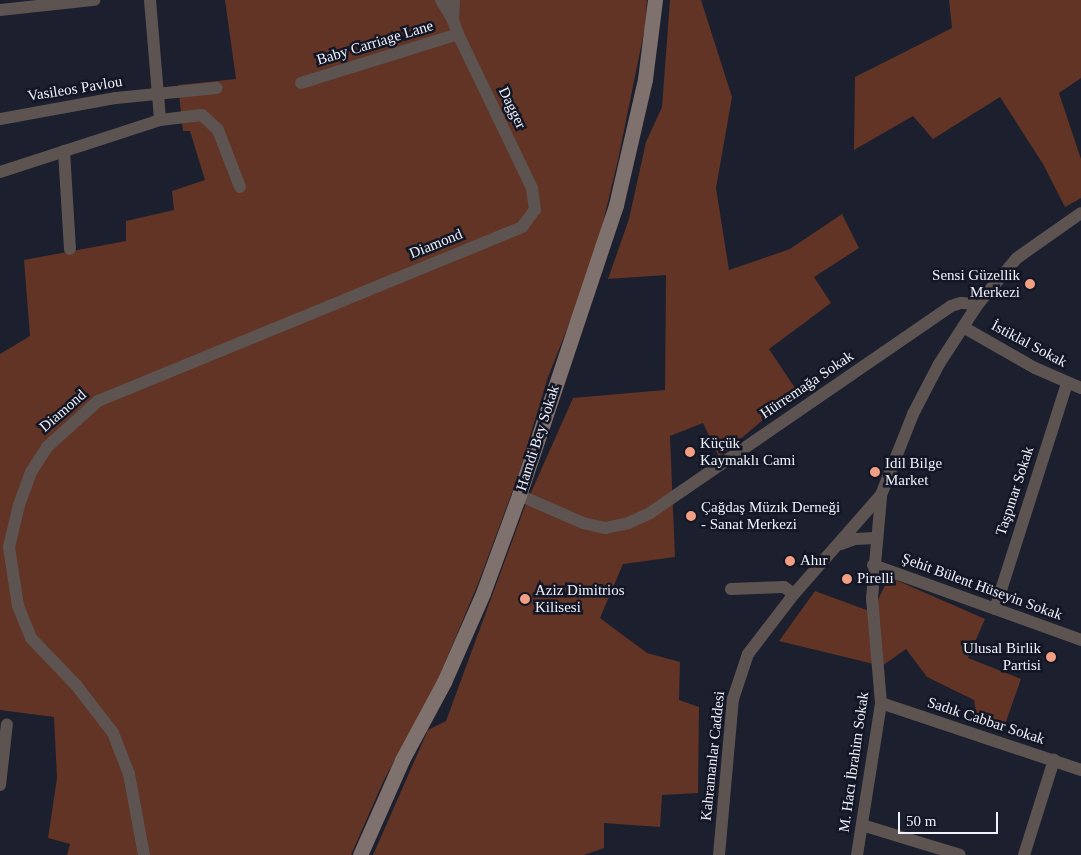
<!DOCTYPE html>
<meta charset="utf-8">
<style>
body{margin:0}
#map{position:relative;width:1081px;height:855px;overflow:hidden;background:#1c1f2e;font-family:"Times New Roman",serif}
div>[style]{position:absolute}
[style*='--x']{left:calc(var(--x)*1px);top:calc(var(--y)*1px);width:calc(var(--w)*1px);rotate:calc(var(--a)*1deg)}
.green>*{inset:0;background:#613425}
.street>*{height:12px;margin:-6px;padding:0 6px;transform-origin:6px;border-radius:6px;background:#5d5451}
.secondary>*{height:15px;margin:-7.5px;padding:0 7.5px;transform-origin:7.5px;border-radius:7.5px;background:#7f716d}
.dots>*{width:14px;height:14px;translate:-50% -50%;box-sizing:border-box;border:2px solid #131624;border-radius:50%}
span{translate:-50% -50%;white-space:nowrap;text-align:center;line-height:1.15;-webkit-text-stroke:5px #131624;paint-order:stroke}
.street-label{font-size:15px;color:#eff1fb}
.poi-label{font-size:15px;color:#eff1fb}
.right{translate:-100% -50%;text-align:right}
.left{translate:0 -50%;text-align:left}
.scale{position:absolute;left:898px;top:812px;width:100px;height:22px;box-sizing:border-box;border:2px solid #eff1fb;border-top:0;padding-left:6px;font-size:15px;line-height:18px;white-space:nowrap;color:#eff1fb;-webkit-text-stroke:4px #131624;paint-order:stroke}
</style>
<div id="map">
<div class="green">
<i style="clip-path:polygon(225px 0,647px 0,645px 27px,618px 160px,593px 264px,548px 377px,517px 479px,478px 584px,436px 684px,384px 780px,351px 855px,67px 855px,70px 844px,48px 838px,57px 778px,54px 717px,0 710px,0 354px,30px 336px,24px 260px,126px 241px,126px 221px,174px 210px,172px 191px,205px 180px,190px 131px,183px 131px,178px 85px,236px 79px)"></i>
<i style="clip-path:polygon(670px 0,701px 0,732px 97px,716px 188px,729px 270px,790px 249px,842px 214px,859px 248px,814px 277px,831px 303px,769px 349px,797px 391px,719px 457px,703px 423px,670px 436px,675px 557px,623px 564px,600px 618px,647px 653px,680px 662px,679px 700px,699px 707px,698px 793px,662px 795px,660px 827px,604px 823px,604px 848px,584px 855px,373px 855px,428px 730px,446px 721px,525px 506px,573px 398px,665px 390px,666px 275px,608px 279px,629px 219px,646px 142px,662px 107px)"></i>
<i style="clip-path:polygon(949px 0,1081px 0,1081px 78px,1059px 93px,1081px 159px,1081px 198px,1065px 207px,1043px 164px,1000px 97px,933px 139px,913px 116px,854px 150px,855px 77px,952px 28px)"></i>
<i style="clip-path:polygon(889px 577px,985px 619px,968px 658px,1021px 679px,1003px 730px,978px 723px,974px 700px,927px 677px,906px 649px,882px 666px,779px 641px,815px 591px,872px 612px)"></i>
</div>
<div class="street">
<i style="--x:150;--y:0;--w:120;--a:85.2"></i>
<i style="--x:441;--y:0;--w:23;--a:59"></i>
<i style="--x:0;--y:10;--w:95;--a:-6.1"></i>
<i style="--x:301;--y:83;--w:164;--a:-17.3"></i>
<i style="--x:0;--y:119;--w:118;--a:-10.3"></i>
<i style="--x:116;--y:98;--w:101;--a:-5.7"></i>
<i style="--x:64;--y:151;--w:98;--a:86.5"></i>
<i style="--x:0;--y:172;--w:168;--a:-18"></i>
<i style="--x:160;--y:120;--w:42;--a:-6.8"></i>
<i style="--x:202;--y:115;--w:22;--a:43"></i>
<i style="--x:218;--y:130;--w:61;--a:68.9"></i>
<i style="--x:963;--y:327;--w:83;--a:29.7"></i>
<i style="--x:1035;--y:368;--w:50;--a:23.5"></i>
<i style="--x:519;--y:495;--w:70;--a:23.6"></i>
<i style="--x:583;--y:523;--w:23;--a:13"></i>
<i style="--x:605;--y:528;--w:24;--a:-12"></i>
<i style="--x:628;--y:523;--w:24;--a:-24"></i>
<i style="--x:650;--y:513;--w:365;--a:-34.5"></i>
<i style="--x:951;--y:306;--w:10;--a:-17"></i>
<i style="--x:961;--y:303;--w:17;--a:3"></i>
<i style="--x:841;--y:544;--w:15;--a:-20"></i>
<i style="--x:855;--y:539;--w:20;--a:-3"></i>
<i style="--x:873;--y:565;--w:221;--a:19.8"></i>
<i style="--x:731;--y:589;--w:53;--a:-2.2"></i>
<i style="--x:784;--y:587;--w:12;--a:35"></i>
<i style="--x:995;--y:609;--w:237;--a:-72.3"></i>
<i style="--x:881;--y:703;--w:211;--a:18.5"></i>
<i style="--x:0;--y:785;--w:61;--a:-83.5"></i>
<i style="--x:862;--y:825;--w:102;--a:17"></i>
<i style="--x:144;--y:855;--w:82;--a:-100.5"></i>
<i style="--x:129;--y:774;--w:44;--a:-111.3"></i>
<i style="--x:113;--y:733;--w:61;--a:-127.6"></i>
<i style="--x:76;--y:685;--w:65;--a:-133.8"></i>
<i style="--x:31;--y:638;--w:35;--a:-112"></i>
<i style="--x:18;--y:606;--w:60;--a:-98.7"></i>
<i style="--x:9;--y:547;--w:43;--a:-76.6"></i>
<i style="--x:19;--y:505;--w:35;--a:-70"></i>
<i style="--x:31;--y:472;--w:30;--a:-57"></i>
<i style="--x:47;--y:447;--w:69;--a:-42"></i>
<i style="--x:98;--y:401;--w:458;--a:-22.3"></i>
<i style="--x:522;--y:227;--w:21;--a:-53"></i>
<i style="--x:535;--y:210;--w:22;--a:-98"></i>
<i style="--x:532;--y:188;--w:171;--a:-115.7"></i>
<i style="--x:458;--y:34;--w:15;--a:-110"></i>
<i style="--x:453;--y:20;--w:20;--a:-87"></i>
<i style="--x:719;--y:855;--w:157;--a:-84.9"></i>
<i style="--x:733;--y:699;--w:47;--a:-71.6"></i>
<i style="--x:748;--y:654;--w:76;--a:-52.5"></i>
<i style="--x:794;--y:594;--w:132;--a:-48.7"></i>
<i style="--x:881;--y:495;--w:87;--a:-68.4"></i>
<i style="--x:913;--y:414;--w:56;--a:-62.5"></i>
<i style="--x:939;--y:364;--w:72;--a:-57"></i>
<i style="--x:978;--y:304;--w:60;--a:-49.7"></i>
<i style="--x:1017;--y:258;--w:78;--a:-35.1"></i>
<i style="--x:857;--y:855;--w:154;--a:-81"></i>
<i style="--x:881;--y:703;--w:105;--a:-94.9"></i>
<i style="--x:872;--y:598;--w:101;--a:-84.9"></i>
<i style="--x:1024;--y:855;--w:100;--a:-72.5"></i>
</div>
<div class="secondary">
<i style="--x:360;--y:855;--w:104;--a:-66.1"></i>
<i style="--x:402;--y:760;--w:89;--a:-61.7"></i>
<i style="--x:444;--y:682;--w:97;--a:-66.3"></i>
<i style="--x:483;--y:593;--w:104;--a:-69.8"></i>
<i style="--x:519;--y:495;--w:306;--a:-71.5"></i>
<i style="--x:616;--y:205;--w:129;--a:-77"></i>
<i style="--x:645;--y:79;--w:80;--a:-82.8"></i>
</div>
<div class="dots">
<i style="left:1030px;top:284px;background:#f39f84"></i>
<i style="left:690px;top:452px;background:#f39f84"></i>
<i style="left:875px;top:472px;background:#f39f84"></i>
<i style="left:691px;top:516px;background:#f39f84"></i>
<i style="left:790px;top:561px;background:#f39f84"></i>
<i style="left:847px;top:579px;background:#f39f84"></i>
<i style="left:525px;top:599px;background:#f39f84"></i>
<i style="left:1051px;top:657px;background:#f39f84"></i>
</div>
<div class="street-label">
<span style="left:375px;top:43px;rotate:-17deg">Baby Carriage Lane</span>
<span style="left:75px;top:89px;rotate:-9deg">Vasileos Pavlou</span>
<span style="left:512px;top:108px;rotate:64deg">Dagger</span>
<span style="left:436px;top:244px;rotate:-22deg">Diamond</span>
<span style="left:1029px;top:344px;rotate:28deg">İstiklal Sokak</span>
<span style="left:807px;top:385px;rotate:-34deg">Hürremağa Sokak</span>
<span style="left:63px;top:411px;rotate:-41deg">Diamond</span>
<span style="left:538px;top:438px;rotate:-72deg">Hamdi Bey Sokak</span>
<span style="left:1015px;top:491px;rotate:-72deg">Taşpınar Sokak</span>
<span style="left:982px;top:587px;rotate:20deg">Şehit Bülent Hüseyin Sokak</span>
<span style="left:986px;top:721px;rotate:18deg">Sadık Cabbar Sokak</span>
<span style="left:713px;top:756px;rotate:-84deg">Kahramanlar Caddesi</span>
<span style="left:854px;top:762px;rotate:-82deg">M. Hacı İbrahim Sokak</span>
</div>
<div class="poi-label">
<span class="right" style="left:1020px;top:284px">Sensi Güzellik<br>Merkezi</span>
<span class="left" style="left:700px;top:452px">Küçük<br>Kaymaklı Cami</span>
<span class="left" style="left:885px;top:472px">Idil Bilge<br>Market</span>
<span class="left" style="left:701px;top:516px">Çağdaş Müzık Derneği<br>- Sanat Merkezi</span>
<span class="left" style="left:800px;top:561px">Ahır</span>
<span class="left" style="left:857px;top:579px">Pirelli</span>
<span class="left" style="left:535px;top:599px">Aziz Dimitrios<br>Kilisesi</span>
<span class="right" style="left:1041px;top:657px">Ulusal Birlik<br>Partisi</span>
</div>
<div class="scale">50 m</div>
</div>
